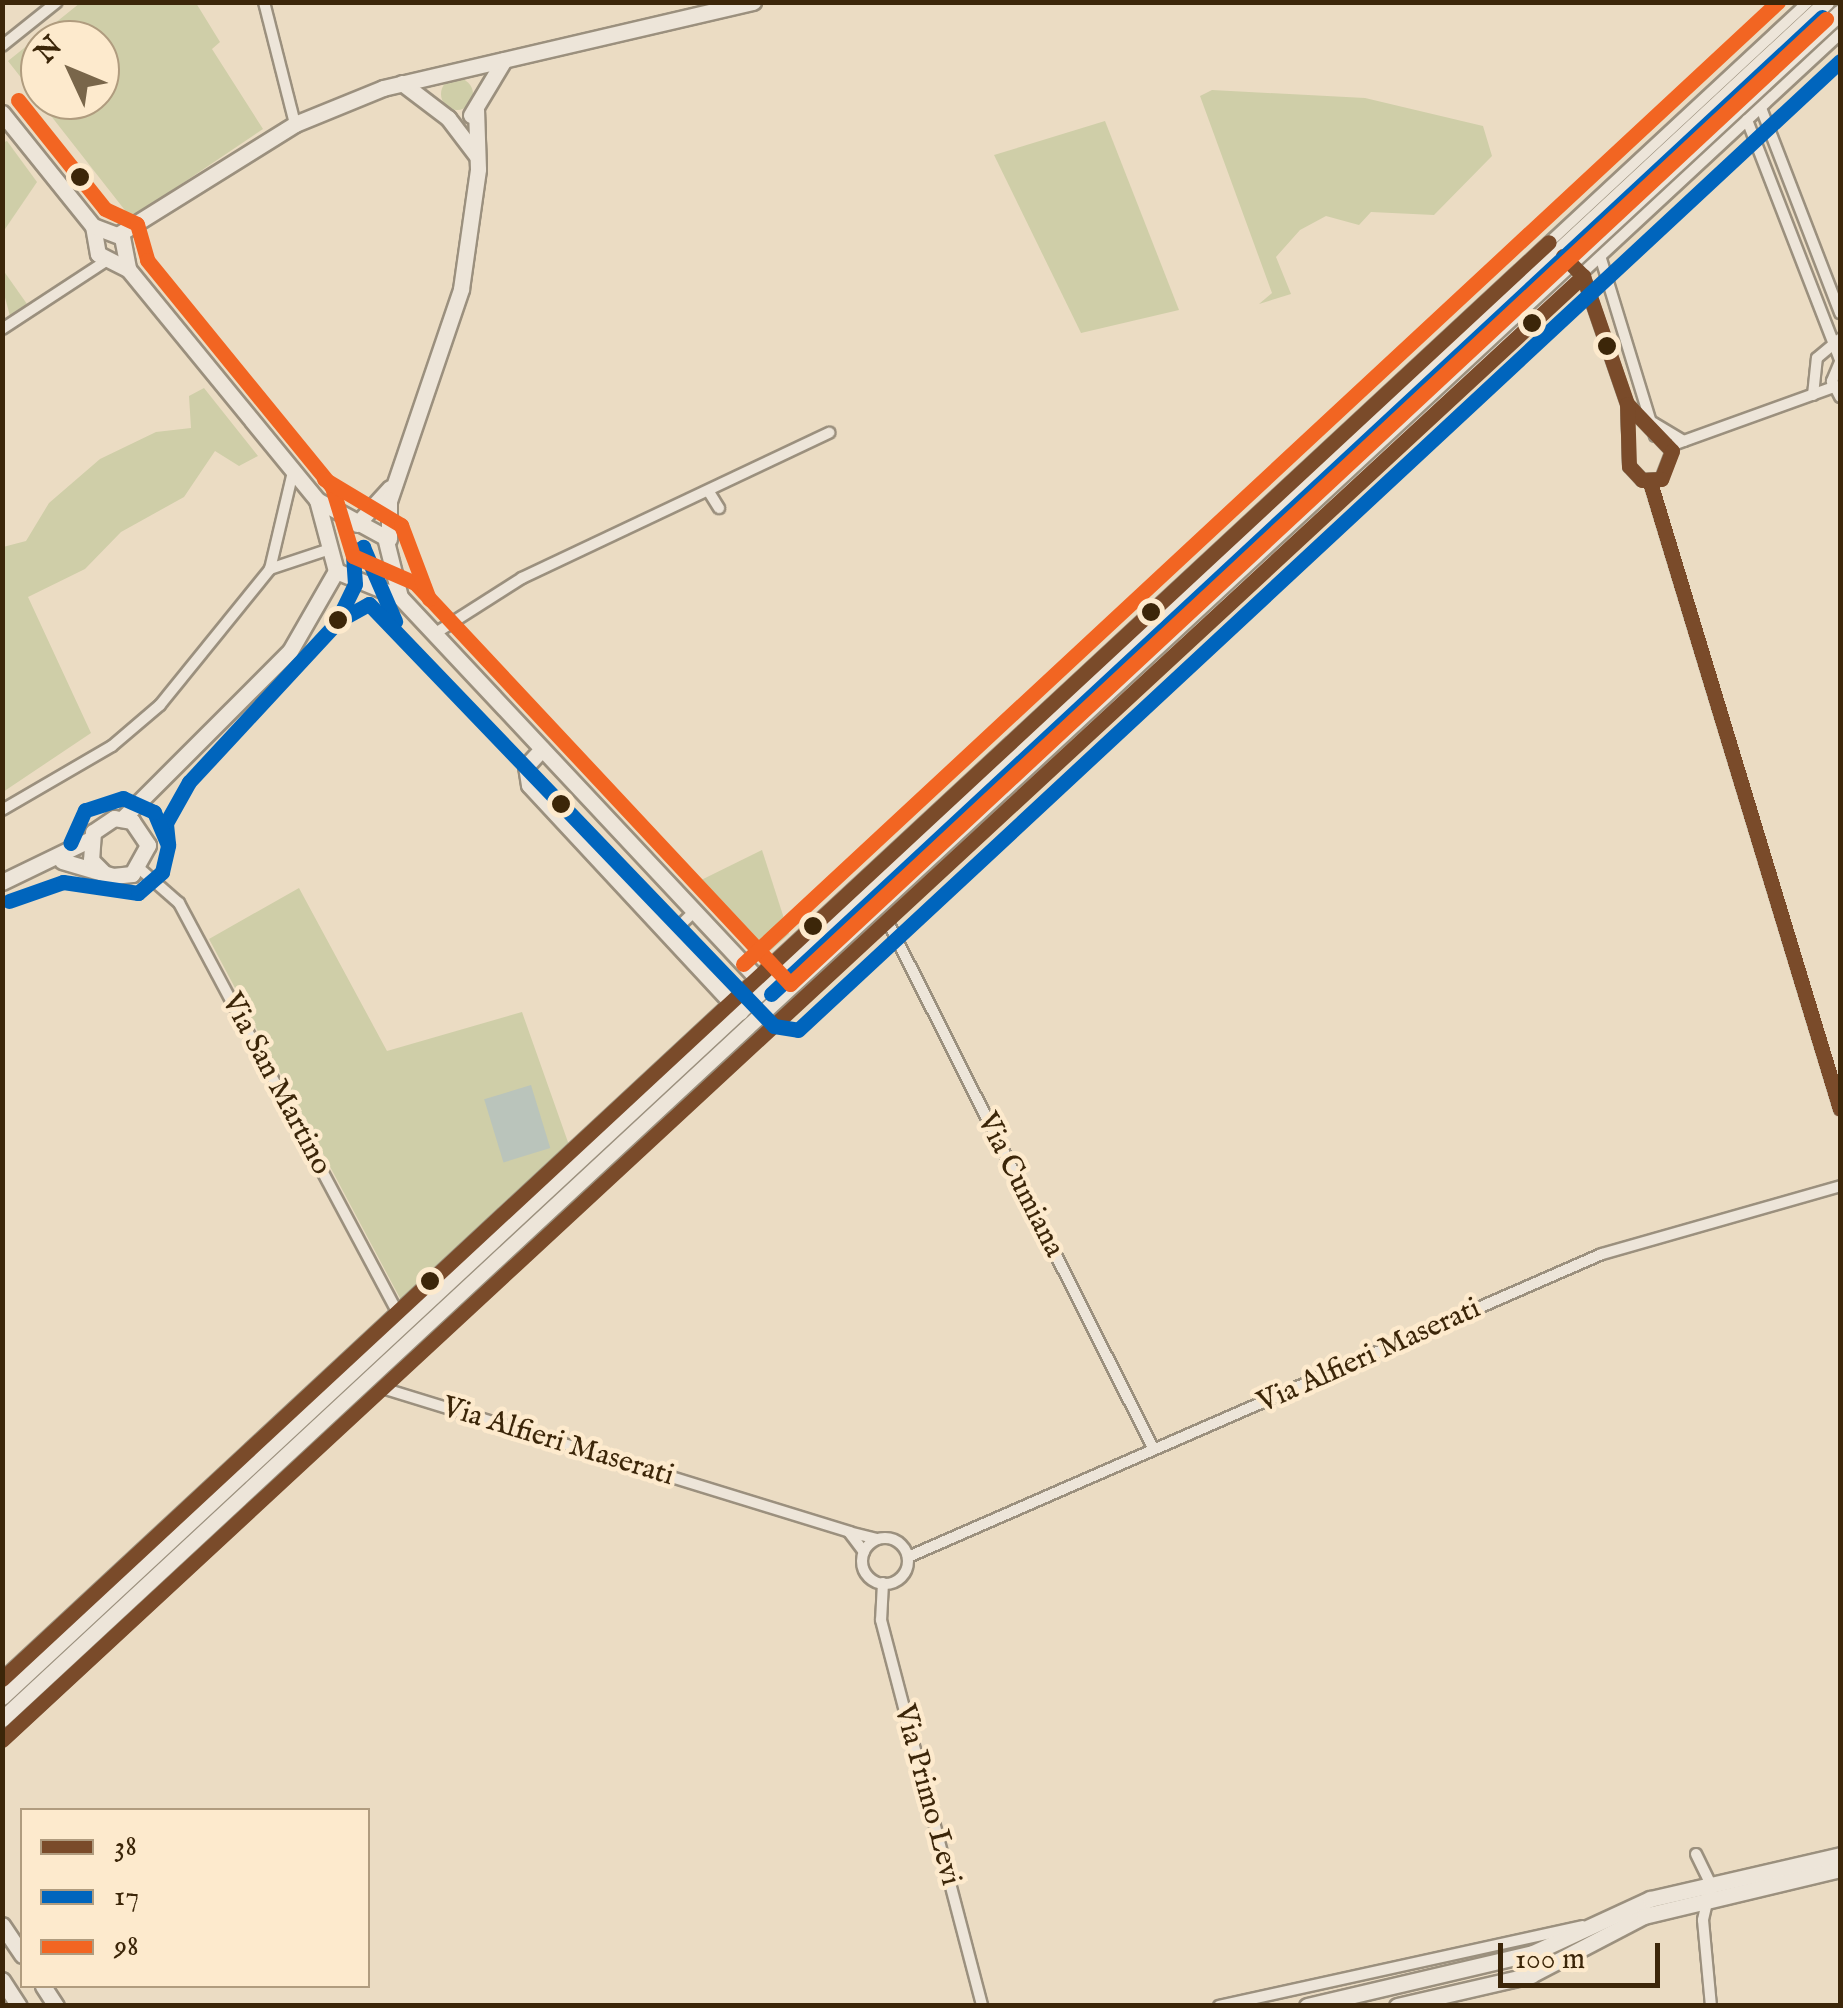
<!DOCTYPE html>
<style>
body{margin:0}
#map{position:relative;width:1843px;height:2008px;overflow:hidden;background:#ebdcc3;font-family:"IM FELL English",serif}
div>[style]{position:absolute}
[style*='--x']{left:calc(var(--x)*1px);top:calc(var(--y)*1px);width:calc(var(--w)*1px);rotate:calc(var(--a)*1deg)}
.green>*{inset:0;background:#cfcea8}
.round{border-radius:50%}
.water>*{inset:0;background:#bac4bb;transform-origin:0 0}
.roads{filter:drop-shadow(2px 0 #9b907e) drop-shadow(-2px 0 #9b907e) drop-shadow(0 2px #9b907e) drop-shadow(0 -2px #9b907e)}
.street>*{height:10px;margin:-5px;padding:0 5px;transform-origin:5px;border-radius:5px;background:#ede5d9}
.street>.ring{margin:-5px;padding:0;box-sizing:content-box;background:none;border:10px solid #ede5d9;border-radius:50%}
.secondary>*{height:15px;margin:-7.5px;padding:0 7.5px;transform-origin:7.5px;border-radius:7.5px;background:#ede5d9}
.bus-1>*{height:15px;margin:-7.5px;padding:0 7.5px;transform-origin:7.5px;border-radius:7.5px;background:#7a4b2a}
.bus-2>*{height:15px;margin:-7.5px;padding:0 7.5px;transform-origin:7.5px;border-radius:7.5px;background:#0065bd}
.bus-3>*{height:15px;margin:-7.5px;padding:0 7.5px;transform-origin:7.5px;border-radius:7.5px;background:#f26522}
.dots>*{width:28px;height:28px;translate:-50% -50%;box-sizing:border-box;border:5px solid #fdeacd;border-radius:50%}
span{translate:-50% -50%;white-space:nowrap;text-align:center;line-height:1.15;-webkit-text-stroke:9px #fdeacd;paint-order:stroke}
.street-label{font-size:30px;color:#3c2609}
.frame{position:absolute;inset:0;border:5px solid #3c2609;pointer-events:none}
.legend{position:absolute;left:20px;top:1808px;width:350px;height:180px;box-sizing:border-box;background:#fdeacd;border:2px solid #b09c7f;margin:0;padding:12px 18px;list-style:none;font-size:30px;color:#3c2609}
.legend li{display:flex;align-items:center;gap:20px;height:50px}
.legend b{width:50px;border:2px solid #b09c7f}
.north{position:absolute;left:20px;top:20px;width:100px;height:100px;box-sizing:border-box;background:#fdeacd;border:2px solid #b09c7f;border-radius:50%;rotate:314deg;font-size:28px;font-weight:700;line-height:40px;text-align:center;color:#3c2609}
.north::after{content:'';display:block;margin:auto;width:35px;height:45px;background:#79664a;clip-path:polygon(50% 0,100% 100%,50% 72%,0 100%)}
.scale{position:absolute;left:1498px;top:1943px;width:162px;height:45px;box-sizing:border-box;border:5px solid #3c2609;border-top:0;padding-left:12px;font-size:30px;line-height:35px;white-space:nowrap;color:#3c2609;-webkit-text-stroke:8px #fdeacd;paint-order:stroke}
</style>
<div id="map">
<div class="green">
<i style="clip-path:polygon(evenodd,80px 3px,196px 3px,220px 42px,212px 49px,263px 129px,131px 218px,8px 61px,80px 3px,40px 40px,100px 40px,100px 100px,40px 100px,40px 40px)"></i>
<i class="round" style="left:441px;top:78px;width:32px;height:32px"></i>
<i style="clip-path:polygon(1212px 90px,1365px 98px,1483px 126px,1492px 156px,1434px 215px,1371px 212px,1359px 225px,1326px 216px,1300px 230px,1276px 257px,1291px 294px,1259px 304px,1272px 293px,1200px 96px)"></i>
<i style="clip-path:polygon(1105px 121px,1179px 310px,1081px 333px,994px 155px)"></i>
<i style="clip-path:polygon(7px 141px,37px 182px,3px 232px,2px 143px)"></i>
<i style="clip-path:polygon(3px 270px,27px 304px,10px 316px,3px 290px)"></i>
<i style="clip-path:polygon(204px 388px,258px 456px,239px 466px,215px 451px,184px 497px,121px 532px,85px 569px,28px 597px,91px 733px,3px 792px,3px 547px,26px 541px,49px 503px,100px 459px,156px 432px,191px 428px,189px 396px)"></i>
<i style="clip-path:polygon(762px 850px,789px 934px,760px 960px,691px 885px)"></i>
<i style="clip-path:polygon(299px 888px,387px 1051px,522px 1012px,569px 1145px,402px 1302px,209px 939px)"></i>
</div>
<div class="water">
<i style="left:531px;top:1085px;width:66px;height:49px;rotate:73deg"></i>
</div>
<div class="roads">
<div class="street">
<i style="--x:264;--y:2;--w:126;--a:75.7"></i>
<i style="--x:2;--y:46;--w:70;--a:-38.7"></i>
<i style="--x:1761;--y:108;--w:220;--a:68.9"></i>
<i style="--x:1747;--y:120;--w:257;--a:68.8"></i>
<i style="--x:1601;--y:259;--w:185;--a:73"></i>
<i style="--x:1568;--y:260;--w:22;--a:47"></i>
<i style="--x:1583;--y:276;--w:135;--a:71"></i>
<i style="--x:1627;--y:404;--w:65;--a:46.2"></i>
<i style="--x:1672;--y:451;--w:30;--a:111"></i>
<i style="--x:1661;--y:479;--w:19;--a:177"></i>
<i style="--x:1642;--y:480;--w:19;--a:-133"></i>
<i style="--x:1629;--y:466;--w:62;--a:-91.8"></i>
<i style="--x:2;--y:329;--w:124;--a:-33.2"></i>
<i style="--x:1840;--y:362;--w:21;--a:113"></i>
<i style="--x:1832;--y:381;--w:18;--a:63"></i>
<i style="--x:1813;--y:395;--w:37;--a:-84"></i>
<i style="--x:1817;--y:358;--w:30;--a:-40"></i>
<i style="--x:1652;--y:422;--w:37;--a:31"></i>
<i style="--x:1670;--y:446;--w:174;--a:-19.8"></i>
<i style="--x:1650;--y:482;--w:655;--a:73.14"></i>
<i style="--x:709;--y:492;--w:19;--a:58"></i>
<i style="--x:270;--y:569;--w:100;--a:-76.7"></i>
<i style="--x:434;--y:634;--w:104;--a:-32.5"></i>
<i style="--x:522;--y:578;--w:340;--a:-25.3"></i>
<i style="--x:2;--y:810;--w:127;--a:-30.2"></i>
<i style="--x:112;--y:746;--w:63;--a:-40.5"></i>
<i style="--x:160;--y:705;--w:175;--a:-51"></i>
<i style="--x:270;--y:569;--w:63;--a:-18.4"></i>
<i style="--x:139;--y:868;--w:53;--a:41.2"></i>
<i style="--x:179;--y:903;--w:465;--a:61.9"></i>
<i style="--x:887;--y:920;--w:593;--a:63.26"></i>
<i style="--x:670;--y:935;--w:33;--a:-44"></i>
<i style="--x:382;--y:1388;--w:489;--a:17.1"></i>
<i class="ring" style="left:862px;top:1538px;width:36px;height:36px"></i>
<i style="--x:864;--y:1552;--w:25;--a:-127"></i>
<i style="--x:849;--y:1532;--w:29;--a:14"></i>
<i style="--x:908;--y:1557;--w:757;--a:-23.59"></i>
<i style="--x:1602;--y:1254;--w:248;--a:-15.9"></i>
<i style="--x:883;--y:1583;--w:37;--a:93"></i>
<i style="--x:881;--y:1620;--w:399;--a:75.3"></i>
<i style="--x:2;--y:1679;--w:2465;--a:-42.88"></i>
<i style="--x:2;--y:1740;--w:2508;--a:-42.87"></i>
<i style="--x:1696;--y:1854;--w:34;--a:64"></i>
<i style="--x:1711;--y:1885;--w:36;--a:103"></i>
<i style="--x:1703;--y:1920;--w:86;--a:84.7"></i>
<i style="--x:1219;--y:2006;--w:372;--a:-12.4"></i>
</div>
<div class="secondary">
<i style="--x:402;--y:83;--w:58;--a:37.3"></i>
<i style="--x:448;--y:118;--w:48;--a:52.7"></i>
<i style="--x:2;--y:113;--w:145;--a:51.2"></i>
<i style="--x:93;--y:226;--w:28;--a:80"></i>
<i style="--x:98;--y:254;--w:34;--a:27"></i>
<i style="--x:128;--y:269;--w:298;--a:50.7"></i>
<i style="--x:317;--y:500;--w:77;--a:28.6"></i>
<i style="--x:385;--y:537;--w:62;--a:76"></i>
<i style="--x:471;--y:115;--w:64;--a:-59"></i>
<i style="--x:93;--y:226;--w:31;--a:21"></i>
<i style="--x:122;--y:237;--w:33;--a:79"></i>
<i style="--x:119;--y:234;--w:208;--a:-32"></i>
<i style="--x:295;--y:124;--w:95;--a:-22.2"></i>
<i style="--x:383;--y:88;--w:380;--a:-13.1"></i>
<i style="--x:317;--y:500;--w:73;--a:75"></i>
<i style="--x:336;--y:571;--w:69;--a:22.1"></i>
<i style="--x:400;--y:597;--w:543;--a:46.87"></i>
<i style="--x:357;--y:524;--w:49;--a:-47.5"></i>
<i style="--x:389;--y:539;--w:38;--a:-90"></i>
<i style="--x:389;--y:501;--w:224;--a:-71.2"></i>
<i style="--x:461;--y:289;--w:121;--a:-81.9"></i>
<i style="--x:478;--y:169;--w:59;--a:-91.9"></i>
<i style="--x:542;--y:749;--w:23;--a:133"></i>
<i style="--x:526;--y:766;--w:19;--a:81"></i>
<i style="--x:529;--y:785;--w:310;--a:47.1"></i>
<i style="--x:123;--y:818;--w:236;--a:-45"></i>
<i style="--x:290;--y:651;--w:92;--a:-60.1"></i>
<i style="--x:62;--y:861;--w:53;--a:16.4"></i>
<i style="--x:113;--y:876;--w:19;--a:-6"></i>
<i style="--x:132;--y:874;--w:33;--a:-61"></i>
<i style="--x:148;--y:845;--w:29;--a:-124"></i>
<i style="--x:132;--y:821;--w:18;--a:-171"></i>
<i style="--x:114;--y:818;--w:25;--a:146"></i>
<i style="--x:93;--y:832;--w:28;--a:94"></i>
<i style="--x:91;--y:860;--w:18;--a:45"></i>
<i style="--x:2;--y:882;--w:97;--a:-25.8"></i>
<i style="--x:2;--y:1697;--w:2490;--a:-42.9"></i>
<i style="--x:2;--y:1719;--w:2508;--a:-42.88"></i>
<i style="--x:2;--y:1925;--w:36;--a:56"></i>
<i style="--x:2;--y:1980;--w:31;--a:57"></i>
<i style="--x:43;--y:1986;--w:24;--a:57"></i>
<i style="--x:1307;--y:2006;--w:232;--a:-13.2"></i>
<i style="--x:1533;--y:1953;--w:129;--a:-24.8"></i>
<i style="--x:1650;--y:1899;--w:195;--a:-13"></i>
<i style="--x:1397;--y:2006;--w:138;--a:-13"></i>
<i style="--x:1531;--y:1975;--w:127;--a:-27.6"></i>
<i style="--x:1644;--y:1916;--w:202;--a:-13.5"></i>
</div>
</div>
<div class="bus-1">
<i style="--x:1563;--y:256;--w:28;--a:45"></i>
<i style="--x:1583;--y:276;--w:135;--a:71"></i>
<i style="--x:1627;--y:404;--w:65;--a:46.2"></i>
<i style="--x:1672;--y:451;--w:30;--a:111"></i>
<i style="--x:1661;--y:479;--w:19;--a:177"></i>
<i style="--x:1642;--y:480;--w:19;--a:-133"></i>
<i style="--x:1629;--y:466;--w:62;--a:-91.8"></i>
<i style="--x:1650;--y:482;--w:655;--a:73.14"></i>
<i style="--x:2;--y:1679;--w:2111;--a:-42.89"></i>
<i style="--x:2;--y:1740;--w:2155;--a:-42.8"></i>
</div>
<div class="bus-2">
<i style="--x:336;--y:623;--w:43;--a:-64"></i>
<i style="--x:355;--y:584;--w:31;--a:-94"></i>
<i style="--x:353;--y:553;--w:12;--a:-31"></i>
<i style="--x:363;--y:547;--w:81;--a:66.6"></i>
<i style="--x:168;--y:843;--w:20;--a:-96"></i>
<i style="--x:166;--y:823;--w:47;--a:-60.7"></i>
<i style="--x:189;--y:782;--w:219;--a:-47.2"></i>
<i style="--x:338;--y:621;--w:35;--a:-29"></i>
<i style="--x:369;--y:604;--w:585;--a:46.18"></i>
<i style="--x:774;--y:1026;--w:24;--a:9"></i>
<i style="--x:798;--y:1030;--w:1423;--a:-42.92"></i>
<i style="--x:9;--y:901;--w:57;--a:-19.4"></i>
<i style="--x:63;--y:882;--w:76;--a:8.3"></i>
<i style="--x:138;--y:893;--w:32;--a:-41"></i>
<i style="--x:162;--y:872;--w:28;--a:-77"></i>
<i style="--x:168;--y:845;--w:36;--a:-113"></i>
<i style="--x:154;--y:812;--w:34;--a:-156"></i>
<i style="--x:123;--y:798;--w:40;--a:162"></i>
<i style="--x:85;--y:810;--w:36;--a:114"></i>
<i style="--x:771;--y:994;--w:1435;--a:-42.91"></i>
</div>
<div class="bus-3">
<i style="--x:18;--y:100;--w:139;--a:51.4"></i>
<i style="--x:105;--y:209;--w:35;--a:25"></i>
<i style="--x:137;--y:224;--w:37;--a:74"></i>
<i style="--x:147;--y:260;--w:293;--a:50.8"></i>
<i style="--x:332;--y:487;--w:72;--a:73.1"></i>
<i style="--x:353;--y:556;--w:68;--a:23.5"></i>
<i style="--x:415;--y:583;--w:549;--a:46.92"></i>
<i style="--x:790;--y:984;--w:1416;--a:-42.97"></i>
<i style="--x:324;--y:479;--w:90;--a:30.9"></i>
<i style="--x:401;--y:525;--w:79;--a:69.3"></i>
<i style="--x:743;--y:964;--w:1413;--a:-42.91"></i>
</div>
<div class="dots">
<i style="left:80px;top:177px;background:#3c2609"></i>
<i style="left:1532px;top:323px;background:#3c2609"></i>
<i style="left:1607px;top:346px;background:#3c2609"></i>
<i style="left:1151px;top:612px;background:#3c2609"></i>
<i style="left:338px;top:620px;background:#3c2609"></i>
<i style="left:561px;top:804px;background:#3c2609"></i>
<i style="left:813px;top:926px;background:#3c2609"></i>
<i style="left:430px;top:1281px;background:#3c2609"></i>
</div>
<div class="street-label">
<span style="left:276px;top:1084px;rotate:62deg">Via San Martino</span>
<span style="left:1020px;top:1185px;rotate:63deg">Via Cumiana</span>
<span style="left:1369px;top:1356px;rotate:-24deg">Via Alfieri Maserati</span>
<span style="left:558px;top:1442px;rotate:17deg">Via Alfieri Maserati</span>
<span style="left:927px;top:1795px;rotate:75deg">Via Primo Levi</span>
</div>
<div class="frame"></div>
<ul class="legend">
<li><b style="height:12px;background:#7a4b2a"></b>38</li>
<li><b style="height:12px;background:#0065bd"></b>17</li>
<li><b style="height:12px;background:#f26522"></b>98</li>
</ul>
<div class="north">N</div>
<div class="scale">100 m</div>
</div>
